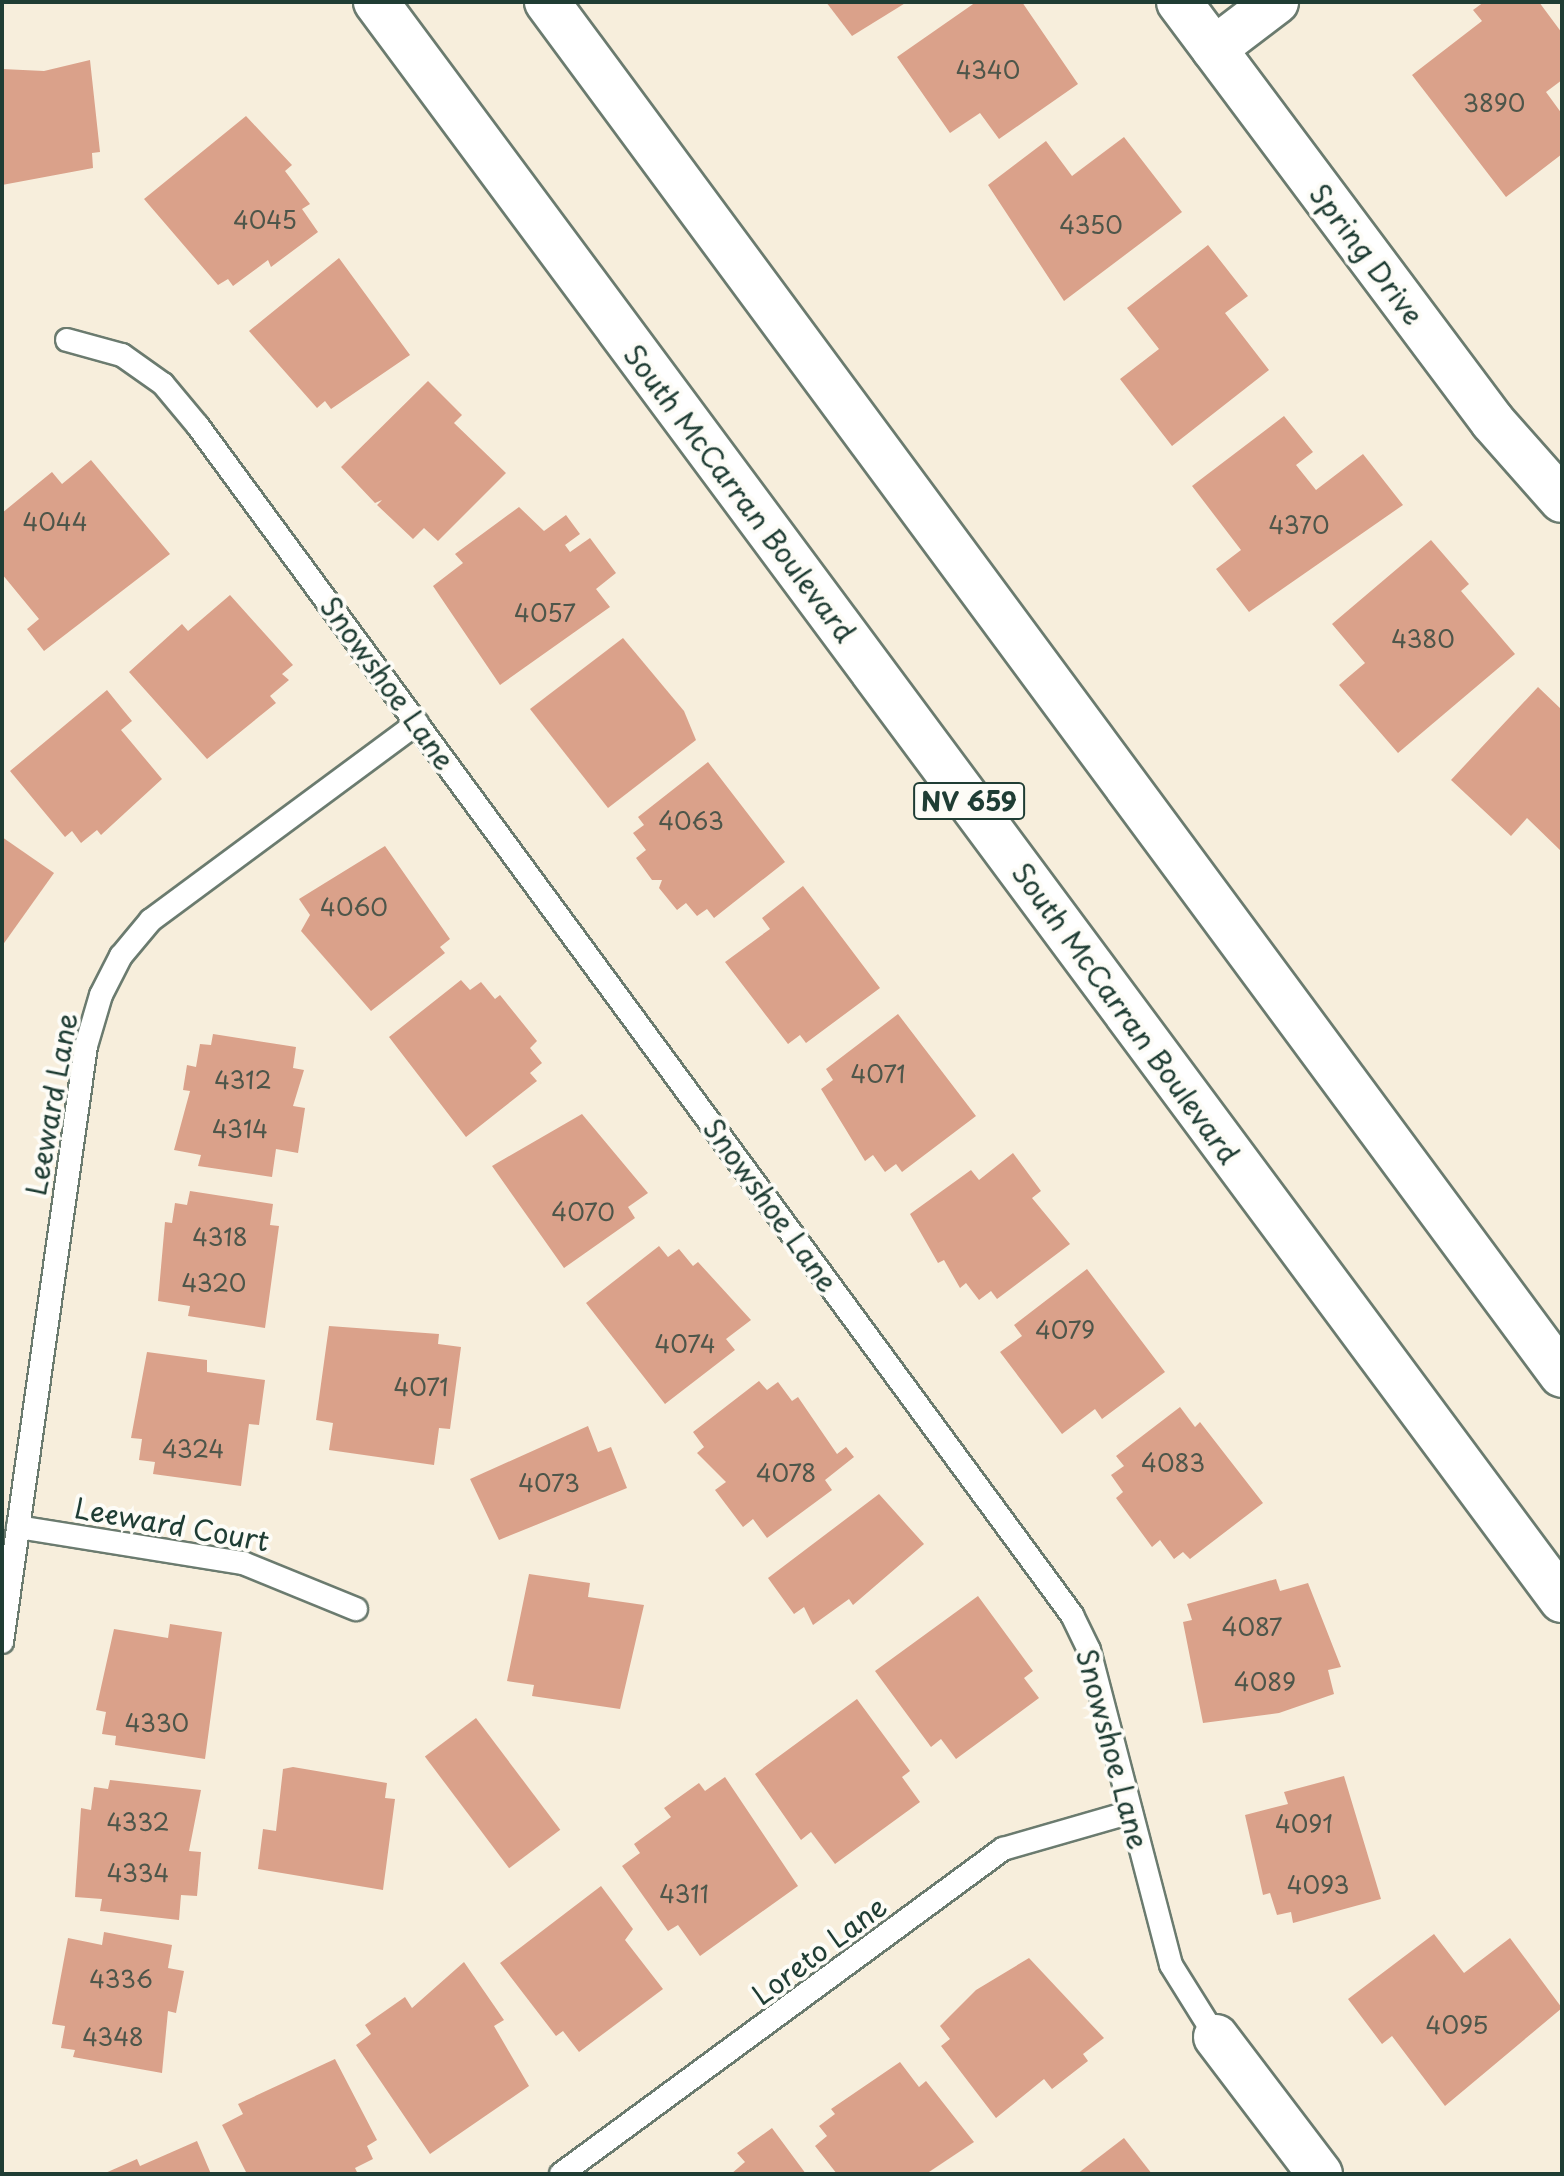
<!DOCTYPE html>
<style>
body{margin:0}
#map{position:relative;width:1564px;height:2176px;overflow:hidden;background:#f7eedc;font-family:"Playpen Sans",sans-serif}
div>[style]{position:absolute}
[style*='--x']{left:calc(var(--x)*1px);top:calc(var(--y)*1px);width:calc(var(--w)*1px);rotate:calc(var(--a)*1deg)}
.building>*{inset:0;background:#daa18a;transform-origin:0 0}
.roads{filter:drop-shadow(2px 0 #6b7b6f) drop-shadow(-2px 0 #6b7b6f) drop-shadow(0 2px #6b7b6f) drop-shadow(0 -2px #6b7b6f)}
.lane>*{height:22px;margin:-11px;padding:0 11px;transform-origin:11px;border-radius:11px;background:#fff}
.street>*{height:44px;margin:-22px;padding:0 22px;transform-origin:22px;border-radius:22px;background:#fff}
.primary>*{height:44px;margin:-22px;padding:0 22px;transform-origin:22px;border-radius:22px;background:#fff}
span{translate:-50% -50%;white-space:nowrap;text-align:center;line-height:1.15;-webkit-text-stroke:8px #fdfcf7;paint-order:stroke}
.number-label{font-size:24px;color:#4e564a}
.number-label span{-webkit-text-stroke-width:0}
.shield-label span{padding:2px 6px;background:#fdfcf7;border:2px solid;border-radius:6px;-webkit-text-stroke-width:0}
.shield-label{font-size:26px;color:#1f3d34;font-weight:700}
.street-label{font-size:28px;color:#1f3d34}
.frame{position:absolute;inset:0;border:4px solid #1f3d34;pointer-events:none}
</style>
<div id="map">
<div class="building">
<i style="clip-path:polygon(826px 2px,907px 2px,852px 36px)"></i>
<i style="clip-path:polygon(976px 2px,1022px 2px,1078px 84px,999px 139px,980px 113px,950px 133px,897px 57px)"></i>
<i style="clip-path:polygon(1484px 2px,1539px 2px,1562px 33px,1562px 80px,1546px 92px,1562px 114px,1562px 154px,1506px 197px,1412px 75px,1482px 21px,1473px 10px)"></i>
<i style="clip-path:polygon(90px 60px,100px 152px,92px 153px,93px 168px,2px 185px,2px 69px,44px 71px)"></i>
<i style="clip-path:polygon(246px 116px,292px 165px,285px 171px,310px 204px,302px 209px,318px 232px,271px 267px,268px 260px,233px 286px,228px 279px,218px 285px,144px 199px)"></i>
<i style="clip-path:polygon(1124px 137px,1182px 212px,1064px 301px,988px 185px,1046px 141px,1072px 176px)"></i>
<i style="clip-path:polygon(1208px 245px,1248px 296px,1225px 313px,1269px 370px,1172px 446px,1120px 379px,1159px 349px,1127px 308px)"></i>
<i style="clip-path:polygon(339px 258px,410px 355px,331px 409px,325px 401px,317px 408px,249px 331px)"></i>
<i style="clip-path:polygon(428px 381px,462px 415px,454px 423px,506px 473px,438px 541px,424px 528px,413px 539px,377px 505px,382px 500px,375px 503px,341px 467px)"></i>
<i style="clip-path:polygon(1284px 416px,1313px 452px,1296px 465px,1316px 490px,1363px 454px,1403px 505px,1249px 612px,1216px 569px,1241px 550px,1192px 486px)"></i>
<i style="clip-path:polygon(91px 460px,170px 554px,44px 651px,27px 629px,39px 619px,2px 574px,2px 513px,52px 472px,62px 484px)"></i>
<i style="clip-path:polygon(519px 507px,544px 531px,566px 515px,580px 534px,565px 545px,570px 552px,590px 538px,616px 573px,596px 589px,610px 607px,500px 685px,433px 586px,463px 563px,455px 554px)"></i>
<i style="clip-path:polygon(1431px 540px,1469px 584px,1461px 591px,1515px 654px,1398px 753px,1339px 685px,1365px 663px,1332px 624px)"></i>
<i style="clip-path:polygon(230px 595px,293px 665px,282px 674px,289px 680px,270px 696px,276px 703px,207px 759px,129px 672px,182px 624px,188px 631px)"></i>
<i style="clip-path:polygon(623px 638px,684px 711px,696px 740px,608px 808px,530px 709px)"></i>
<i style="clip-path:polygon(1538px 687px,1562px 710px,1562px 852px,1527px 818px,1511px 836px,1451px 780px)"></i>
<i style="clip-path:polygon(107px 690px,132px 721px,121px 730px,162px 779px,101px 835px,97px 830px,81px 843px,72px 831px,65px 837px,10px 771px)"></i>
<i style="clip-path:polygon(708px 762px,785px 862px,714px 918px,707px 909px,697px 916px,686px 903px,677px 910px,659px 888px,662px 880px,652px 880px,636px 858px,646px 850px,633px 833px,644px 825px,638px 817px)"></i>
<i style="clip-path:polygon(2px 837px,54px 873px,2px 946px)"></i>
<i style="clip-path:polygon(385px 846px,450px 939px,440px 947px,445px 953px,371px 1011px,301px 931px,310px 915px,299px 899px)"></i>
<i style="clip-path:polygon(803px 886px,880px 988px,806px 1043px,800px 1035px,788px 1044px,725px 962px,770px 929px,762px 918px)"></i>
<i style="clip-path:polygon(461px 980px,470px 990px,481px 982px,495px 999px,500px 995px,537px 1041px,530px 1048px,542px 1063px,530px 1073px,537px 1081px,466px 1137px,389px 1037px)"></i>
<i style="clip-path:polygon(898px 1014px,976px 1116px,902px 1172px,896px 1164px,885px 1172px,873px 1155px,865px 1161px,821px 1089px,833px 1080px,826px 1069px)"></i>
<i style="clip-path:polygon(213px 1034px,296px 1047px,293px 1068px,304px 1070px,293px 1106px,305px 1108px,298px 1153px,276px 1149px,272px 1177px,198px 1166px,201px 1155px,174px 1150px,190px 1091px,183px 1090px,187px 1065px,196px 1067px,200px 1044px,211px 1045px)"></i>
<i style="clip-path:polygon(582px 1114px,648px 1193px,628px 1207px,635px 1218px,564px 1268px,492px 1166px)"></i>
<i style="clip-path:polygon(1013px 1153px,1041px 1191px,1032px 1198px,1070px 1244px,997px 1299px,991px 1291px,979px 1300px,966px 1283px,960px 1288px,944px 1260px,938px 1263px,910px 1214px,971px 1170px,979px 1180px)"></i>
<i style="clip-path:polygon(190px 1191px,273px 1204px,270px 1225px,279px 1226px,265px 1328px,188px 1316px,190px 1306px,158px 1301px,165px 1222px,172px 1223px,175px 1203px,187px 1205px)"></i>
<i style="clip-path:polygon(659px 1246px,668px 1257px,679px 1249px,693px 1266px,698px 1262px,751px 1320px,726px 1339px,735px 1350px,665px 1404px,586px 1303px)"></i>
<i style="clip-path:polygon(1087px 1269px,1165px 1372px,1102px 1419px,1095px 1409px,1062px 1434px,1000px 1352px,1022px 1336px,1014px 1325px)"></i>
<i style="clip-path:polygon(329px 1326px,439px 1334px,438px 1344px,461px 1347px,450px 1429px,439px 1428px,434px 1465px,329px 1450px,333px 1423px,316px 1420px)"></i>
<i style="clip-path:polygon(147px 1352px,207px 1360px,207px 1372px,265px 1380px,259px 1425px,249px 1424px,241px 1486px,153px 1474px,155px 1462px,139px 1460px,142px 1439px,131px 1438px)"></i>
<i style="clip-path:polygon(759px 1381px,767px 1390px,778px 1382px,792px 1401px,798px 1397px,837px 1454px,846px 1447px,854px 1457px,825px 1480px,832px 1490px,767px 1538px,753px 1519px,743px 1527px,715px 1490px,726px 1482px,697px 1453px,704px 1447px,693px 1432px)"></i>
<i style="clip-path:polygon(1180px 1407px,1195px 1427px,1200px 1422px,1263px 1503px,1190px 1559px,1183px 1552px,1174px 1559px,1160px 1540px,1152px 1547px,1116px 1498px,1123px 1492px,1111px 1475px,1124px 1466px,1116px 1456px)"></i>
<i style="clip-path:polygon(588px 1426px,598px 1452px,611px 1447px,627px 1488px,499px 1540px,470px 1479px)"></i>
<i style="clip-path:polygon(879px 1494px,924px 1544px,853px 1605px,849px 1599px,813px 1625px,804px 1607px,794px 1614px,768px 1578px)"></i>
<i style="clip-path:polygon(529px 1574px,590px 1583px,588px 1597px,644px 1605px,620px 1709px,532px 1696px,534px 1685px,507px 1681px)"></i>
<i style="clip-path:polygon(1276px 1579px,1280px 1591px,1308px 1583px,1341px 1667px,1328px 1670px,1334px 1694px,1279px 1713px,1203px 1723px,1183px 1622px,1192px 1620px,1187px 1604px)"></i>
<i style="clip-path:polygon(978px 1596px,1033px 1671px,1024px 1678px,1039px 1698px,956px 1759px,941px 1739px,931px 1747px,875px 1671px)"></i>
<i style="clip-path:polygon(170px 1624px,222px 1632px,205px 1759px,115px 1745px,116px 1736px,102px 1734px,106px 1712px,96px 1710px,114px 1629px,168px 1638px)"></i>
<i style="clip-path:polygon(857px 1699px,910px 1771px,902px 1777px,920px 1802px,835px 1864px,811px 1832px,801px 1840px,755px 1774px)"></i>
<i style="left:476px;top:1718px;width:140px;height:64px;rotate:53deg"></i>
<i style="clip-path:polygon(293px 1767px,387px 1783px,385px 1798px,395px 1799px,383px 1890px,258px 1869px,263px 1829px,276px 1831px,283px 1769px)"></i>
<i style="clip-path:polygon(1344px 1776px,1381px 1899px,1293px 1923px,1291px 1912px,1277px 1915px,1270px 1893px,1263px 1895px,1245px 1815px,1288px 1804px,1284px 1792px)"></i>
<i style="clip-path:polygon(725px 1777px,798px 1886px,700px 1956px,678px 1925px,668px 1931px,622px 1866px,640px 1853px,634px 1844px,671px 1817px,664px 1808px,699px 1783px,705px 1791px)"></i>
<i style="clip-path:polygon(110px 1780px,201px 1790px,189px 1851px,201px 1852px,197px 1896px,181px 1895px,179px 1920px,100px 1911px,102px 1899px,75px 1897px,81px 1808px,91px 1810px,94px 1787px,108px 1789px)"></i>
<i style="clip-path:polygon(601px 1886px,633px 1929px,625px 1940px,663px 1989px,579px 2052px,563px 2031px,556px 2036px,500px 1963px)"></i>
<i style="clip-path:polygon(104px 1932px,172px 1945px,168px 1968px,184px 1971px,176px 2013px,168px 2011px,162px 2073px,73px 2057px,75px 2050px,61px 2048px,65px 2026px,52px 2024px,68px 1938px,102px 1945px)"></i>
<i style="clip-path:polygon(1434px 1934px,1464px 1973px,1510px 1938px,1562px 2008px,1445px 2106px,1392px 2036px,1382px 2044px,1348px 1999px)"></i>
<i style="clip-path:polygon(1029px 1958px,1104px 2038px,1083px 2054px,1088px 2061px,1052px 2089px,1044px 2079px,996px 2118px,941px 2046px,950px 2039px,940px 2026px,976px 1990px)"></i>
<i style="clip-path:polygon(464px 1962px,504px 2020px,494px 2026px,529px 2086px,430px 2154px,356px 2045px,371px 2034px,365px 2025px,405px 1997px,412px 2008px)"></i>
<i style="clip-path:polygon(335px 2059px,377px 2140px,367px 2146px,373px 2159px,355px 2168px,358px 2174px,247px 2174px,222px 2125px,243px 2114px,238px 2104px)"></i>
<i style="clip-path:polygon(900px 2062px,919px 2087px,926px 2081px,974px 2142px,926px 2174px,837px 2174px,815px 2146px,827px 2136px,819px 2126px,835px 2114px,831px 2109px)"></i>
<i style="clip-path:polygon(772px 2128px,806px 2174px,731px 2174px,745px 2162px,737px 2153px)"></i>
<i style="clip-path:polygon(1124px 2138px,1152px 2174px,1077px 2174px)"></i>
<i style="clip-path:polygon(197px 2141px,211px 2174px,103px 2174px,137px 2159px,140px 2166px)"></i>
</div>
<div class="roads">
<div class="lane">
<i style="--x:67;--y:340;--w:57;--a:15.3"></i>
<i style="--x:122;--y:355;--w:50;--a:35.3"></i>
<i style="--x:163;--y:384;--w:55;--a:50.2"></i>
<i style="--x:198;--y:426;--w:1476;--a:53.68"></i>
<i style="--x:1072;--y:1615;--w:39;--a:64"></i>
<i style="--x:1089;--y:1650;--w:325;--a:75.4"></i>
<i style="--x:1171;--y:1965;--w:85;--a:58"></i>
<i style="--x:18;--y:1527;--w:228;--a:9.1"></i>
<i style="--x:243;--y:1563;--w:122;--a:22.2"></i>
<i style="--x:2;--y:1642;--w:602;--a:-81.98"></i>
<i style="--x:86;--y:1046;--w:53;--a:-73.6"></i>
<i style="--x:101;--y:995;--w:44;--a:-62.9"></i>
<i style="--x:121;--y:956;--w:47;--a:-50.2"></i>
<i style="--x:151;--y:920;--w:331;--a:-36.5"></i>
<i style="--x:561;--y:2174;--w:549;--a:-36.33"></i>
<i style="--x:1003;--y:1849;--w:133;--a:-16.1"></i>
</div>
<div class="street">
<i style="--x:1179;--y:2;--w:524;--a:53.22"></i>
<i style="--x:1493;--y:422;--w:104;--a:48.5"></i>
<i style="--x:1214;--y:49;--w:78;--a:-37.2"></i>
<i style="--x:1216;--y:2037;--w:172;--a:52.8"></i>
</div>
<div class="primary">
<i style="--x:376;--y:2;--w:1990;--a:53.42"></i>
<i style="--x:547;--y:2;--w:1707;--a:53.53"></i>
</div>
</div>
<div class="number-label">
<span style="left:988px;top:70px">4340</span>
<span style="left:1494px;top:103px">3890</span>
<span style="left:265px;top:220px">4045</span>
<span style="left:1091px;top:225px">4350</span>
<span style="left:55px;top:522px">4044</span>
<span style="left:1299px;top:525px">4370</span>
<span style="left:545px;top:613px">4057</span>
<span style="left:1423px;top:639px">4380</span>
<span style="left:691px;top:821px">4063</span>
<span style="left:354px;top:907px">4060</span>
<span style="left:878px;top:1074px">4071</span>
<span style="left:243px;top:1080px">4312</span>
<span style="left:240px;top:1129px">4314</span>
<span style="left:583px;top:1212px">4070</span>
<span style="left:220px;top:1237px">4318</span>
<span style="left:214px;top:1283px">4320</span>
<span style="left:1065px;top:1330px">4079</span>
<span style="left:685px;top:1344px">4074</span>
<span style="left:421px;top:1387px">4071</span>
<span style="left:193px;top:1449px">4324</span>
<span style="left:1173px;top:1463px">4083</span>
<span style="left:786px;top:1473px">4078</span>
<span style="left:549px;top:1483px">4073</span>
<span style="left:1252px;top:1627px">4087</span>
<span style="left:1265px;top:1682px">4089</span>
<span style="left:157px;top:1723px">4330</span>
<span style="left:138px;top:1822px">4332</span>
<span style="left:1304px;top:1824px">4091</span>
<span style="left:138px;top:1873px">4334</span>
<span style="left:1318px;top:1885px">4093</span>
<span style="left:684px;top:1894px">4311</span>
<span style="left:121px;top:1979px">4336</span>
<span style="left:1457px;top:2025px">4095</span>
<span style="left:113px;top:2037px">4348</span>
</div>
<div class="shield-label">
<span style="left:969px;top:801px">NV 659</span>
</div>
<div class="street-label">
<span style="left:1367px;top:254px;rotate:53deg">Spring Drive</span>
<span style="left:740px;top:493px;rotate:53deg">South McCarran Boulevard</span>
<span style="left:388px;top:683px;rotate:54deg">Snowshoe Lane</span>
<span style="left:1126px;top:1013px;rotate:54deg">South McCarran Boulevard</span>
<span style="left:51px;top:1104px;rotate:-80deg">Leeward Lane</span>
<span style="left:771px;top:1205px;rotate:54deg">Snowshoe Lane</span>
<span style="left:172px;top:1524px;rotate:10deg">Leeward Court</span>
<span style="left:1113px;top:1749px;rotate:75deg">Snowshoe Lane</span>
<span style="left:819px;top:1950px;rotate:-37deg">Loreto Lane</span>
</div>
<div class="frame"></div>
</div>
